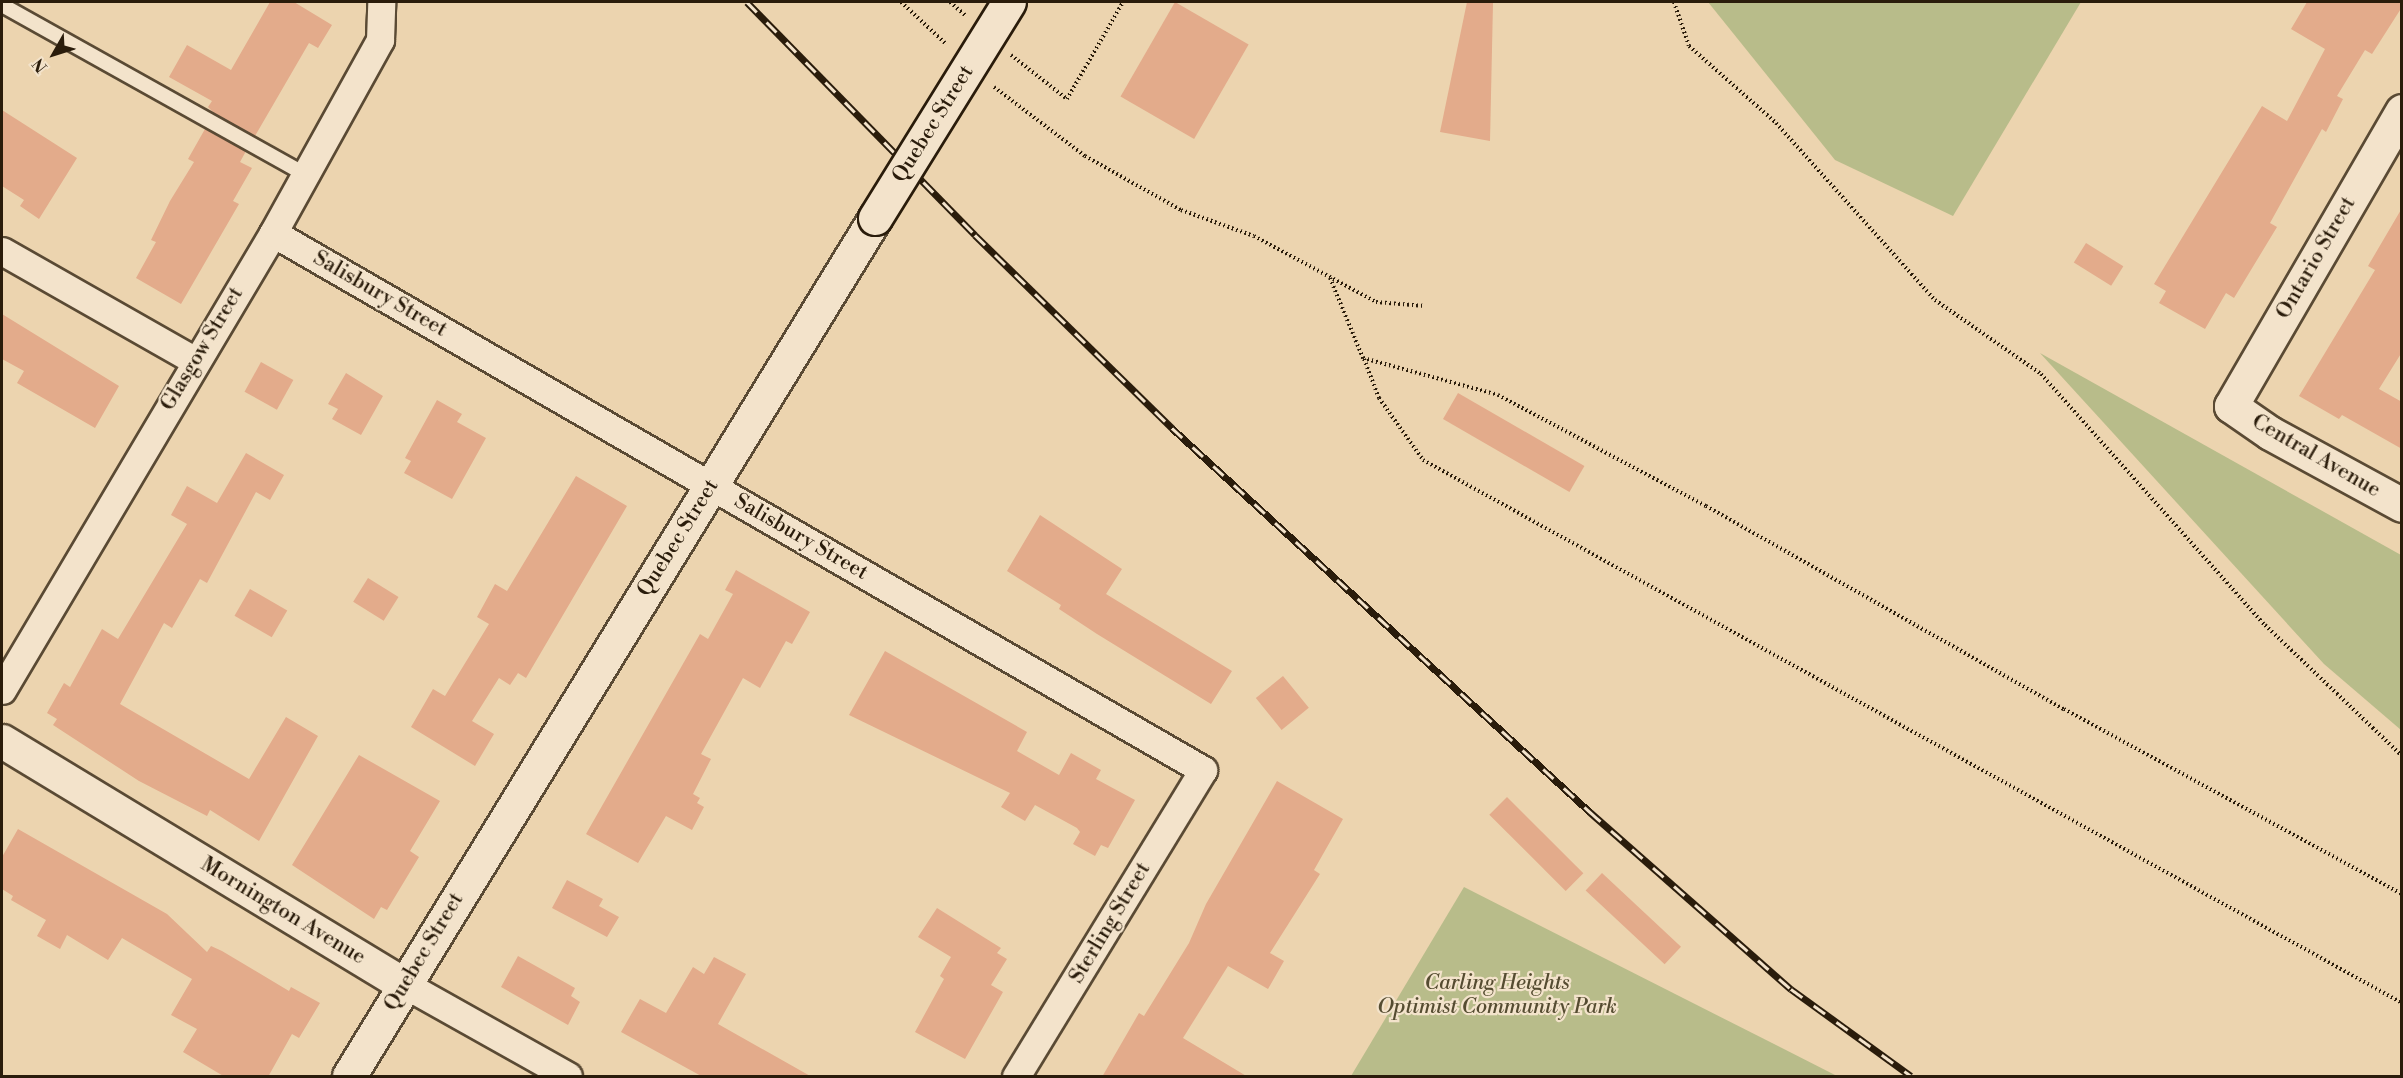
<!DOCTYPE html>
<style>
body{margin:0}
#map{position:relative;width:2403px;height:1078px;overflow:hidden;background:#ecd4af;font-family:"Libre Bodoni",serif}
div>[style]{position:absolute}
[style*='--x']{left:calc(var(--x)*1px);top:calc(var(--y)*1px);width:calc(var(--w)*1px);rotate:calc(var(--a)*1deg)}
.green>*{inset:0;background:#b8bc8a}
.building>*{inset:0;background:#e3ab8b;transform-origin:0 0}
.path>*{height:4px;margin-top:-2px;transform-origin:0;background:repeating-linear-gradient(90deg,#2a1c0b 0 1.5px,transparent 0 4.5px)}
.roads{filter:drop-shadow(2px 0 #5a4a34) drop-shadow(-2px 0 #5a4a34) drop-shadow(0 2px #5a4a34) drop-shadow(0 -2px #5a4a34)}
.lane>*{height:14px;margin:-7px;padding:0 7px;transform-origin:7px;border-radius:7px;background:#f3e3cb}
.street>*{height:27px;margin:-13.5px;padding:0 13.5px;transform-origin:13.5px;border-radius:13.5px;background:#f3e3cb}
.secondary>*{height:33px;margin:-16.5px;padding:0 16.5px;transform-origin:16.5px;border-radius:16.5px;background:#f3e3cb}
.rail>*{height:7px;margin-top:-3.5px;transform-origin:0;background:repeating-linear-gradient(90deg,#f3e3cb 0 14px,#2a1c0b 0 28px);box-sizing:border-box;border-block:2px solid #2a1c0b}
.bridges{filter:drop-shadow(2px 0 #2a1c0b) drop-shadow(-2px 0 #2a1c0b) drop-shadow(0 2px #2a1c0b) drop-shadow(0 -2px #2a1c0b)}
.secondary-bridge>*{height:33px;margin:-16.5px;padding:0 16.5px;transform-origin:16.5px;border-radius:16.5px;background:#f3e3cb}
span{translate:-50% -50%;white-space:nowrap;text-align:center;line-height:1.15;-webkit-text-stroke:4.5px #f3e3cb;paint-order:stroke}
.street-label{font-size:21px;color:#2a1c0b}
.park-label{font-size:21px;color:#554c31;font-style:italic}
.frame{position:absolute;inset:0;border:3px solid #2a1c0b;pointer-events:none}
.north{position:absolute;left:24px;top:24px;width:60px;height:60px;-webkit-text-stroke:4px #f3e3cb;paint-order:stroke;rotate:231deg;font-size:16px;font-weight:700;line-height:24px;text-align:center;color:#2a1c0b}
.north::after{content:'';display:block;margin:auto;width:21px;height:27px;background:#2a1c0b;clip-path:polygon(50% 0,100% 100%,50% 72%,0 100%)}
</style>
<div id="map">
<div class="green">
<i style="clip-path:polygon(1708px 2px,2081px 2px,1953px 216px,1835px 160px)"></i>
<i style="clip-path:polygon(2040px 353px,2401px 555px,2401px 730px,2324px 664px)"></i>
<i style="clip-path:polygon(1464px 887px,1837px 1076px,1351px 1076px)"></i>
</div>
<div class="building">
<i style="clip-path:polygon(270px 2px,294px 2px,332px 25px,318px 48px,309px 43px,255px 136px,214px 113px,208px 107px,212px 101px,169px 77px,187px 45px,231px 70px)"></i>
<i style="left:1175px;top:2px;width:85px;height:109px;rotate:30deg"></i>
<i style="clip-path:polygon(1467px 2px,1493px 3px,1490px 141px,1440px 132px)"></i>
<i style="clip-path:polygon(2307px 2px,2402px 2px,2402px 7px,2372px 54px,2365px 50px,2337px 96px,2343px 99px,2326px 132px,2322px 129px,2270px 223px,2277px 227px,2234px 298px,2226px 293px,2205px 329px,2159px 303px,2166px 291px,2154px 284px,2262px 106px,2287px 121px,2325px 49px,2291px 29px)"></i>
<i style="clip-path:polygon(2px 110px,77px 158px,39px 219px,20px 206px,24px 200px,2px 186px)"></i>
<i style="clip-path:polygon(205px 129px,246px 151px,240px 162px,252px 168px,233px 201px,239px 204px,181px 304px,136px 278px,156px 242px,151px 240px,170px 201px,194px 162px,188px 159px)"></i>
<i style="clip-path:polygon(2402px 208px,2402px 352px,2379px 389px,2402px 402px,2402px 449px,2342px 415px,2339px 419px,2299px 396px,2375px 270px,2368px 266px)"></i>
<i style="left:2086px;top:243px;width:44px;height:23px;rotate:32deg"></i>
<i style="clip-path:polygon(2px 314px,119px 386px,95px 428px,17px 383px,24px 371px,2px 359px)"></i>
<i style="left:261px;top:362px;width:37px;height:34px;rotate:29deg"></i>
<i style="clip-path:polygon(346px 373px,383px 396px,361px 435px,332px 419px,338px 409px,328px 404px)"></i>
<i style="left:1458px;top:393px;width:146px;height:30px;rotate:30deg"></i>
<i style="clip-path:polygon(437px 400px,462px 414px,457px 422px,486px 438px,452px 499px,404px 473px,411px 461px,405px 458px)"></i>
<i style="clip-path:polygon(246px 453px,284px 475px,270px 500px,256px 492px,207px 583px,200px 579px,172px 628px,164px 623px,120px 704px,249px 779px,286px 717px,318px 736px,259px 841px,210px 810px,207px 816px,139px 781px,53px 725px,57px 719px,47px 713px,64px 683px,70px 687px,102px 629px,118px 639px,187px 524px,171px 515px,187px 486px,217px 503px)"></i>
<i style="clip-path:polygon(576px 476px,627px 506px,526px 678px,518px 673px,510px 685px,499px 678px,472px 721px,494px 734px,475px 766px,411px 727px,433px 689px,445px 696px,489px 624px,477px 617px,495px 584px,507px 591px)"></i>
<i style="clip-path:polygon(1040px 515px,1122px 569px,1106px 594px,1232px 671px,1211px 704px,1097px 634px,1059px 609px,1061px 605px,1007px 571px)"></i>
<i style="clip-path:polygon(736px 570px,810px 612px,792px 644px,786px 641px,760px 688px,743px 678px,701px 754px,711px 759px,693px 794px,700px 798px,697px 803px,704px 807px,692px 830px,666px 816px,638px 863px,586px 834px,700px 634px,708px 639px,733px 594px,725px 590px)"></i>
<i style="left:368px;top:578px;width:36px;height:28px;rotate:32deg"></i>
<i style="left:250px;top:589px;width:43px;height:31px;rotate:30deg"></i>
<i style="clip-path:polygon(885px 651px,1027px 732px,1017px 751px,1059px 775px,1071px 753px,1101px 770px,1096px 779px,1135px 800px,1108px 848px,1101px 845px,1095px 856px,1073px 844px,1080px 832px,1077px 828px,1035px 805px,1025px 821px,1001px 807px,1010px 793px,849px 715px)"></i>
<i style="left:1283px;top:676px;width:41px;height:35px;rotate:51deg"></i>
<i style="clip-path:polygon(359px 755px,440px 801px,410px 851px,419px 857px,387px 910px,381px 907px,374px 919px,292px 865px)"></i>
<i style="clip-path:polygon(1277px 781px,1343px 819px,1314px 870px,1320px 874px,1270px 953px,1284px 961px,1268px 989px,1228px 966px,1183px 1038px,1248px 1077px,1102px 1077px,1139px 1013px,1144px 1016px,1189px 943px,1206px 904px)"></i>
<i style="left:1507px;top:797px;width:108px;height:25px;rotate:45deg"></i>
<i style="clip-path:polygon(18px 829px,167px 914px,207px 952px,211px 946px,222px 951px,289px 991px,291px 987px,320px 1003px,299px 1038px,292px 1034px,268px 1077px,225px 1077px,183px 1052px,197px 1029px,171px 1015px,192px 979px,122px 938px,108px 960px,67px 935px,60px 949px,37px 936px,46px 920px,11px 900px,13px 896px,2px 889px,2px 857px)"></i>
<i style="left:1602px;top:873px;width:108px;height:24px;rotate:43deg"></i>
<i style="clip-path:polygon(567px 880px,603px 899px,599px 906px,619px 917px,607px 937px,552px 908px)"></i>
<i style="clip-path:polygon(937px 908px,1001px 948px,997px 953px,1007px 959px,991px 985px,1003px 992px,965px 1059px,915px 1032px,944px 979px,940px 976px,951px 957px,918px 937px)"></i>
<i style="clip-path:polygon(518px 956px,575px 988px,571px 996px,580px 1002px,568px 1025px,501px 987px)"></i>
<i style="clip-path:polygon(714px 957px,746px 974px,718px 1024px,812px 1077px,703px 1077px,621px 1032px,640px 999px,666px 1013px,693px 967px,704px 974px)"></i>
</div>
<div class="path">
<i style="--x:901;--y:2;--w:62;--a:43"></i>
<i style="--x:950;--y:2;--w:20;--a:41"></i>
<i style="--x:1674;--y:2;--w:46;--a:71.2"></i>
<i style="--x:1689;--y:46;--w:116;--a:41.5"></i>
<i style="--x:1776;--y:123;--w:238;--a:48.1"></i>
<i style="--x:1935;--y:300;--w:129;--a:34.9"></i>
<i style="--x:2041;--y:374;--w:336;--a:48.3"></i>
<i style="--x:2265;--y:625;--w:190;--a:43.7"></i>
<i style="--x:1011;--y:55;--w:71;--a:38.2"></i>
<i style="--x:1067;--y:99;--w:112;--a:-60"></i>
<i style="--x:994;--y:87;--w:114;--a:37.2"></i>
<i style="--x:1085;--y:156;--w:110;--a:29.4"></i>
<i style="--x:1181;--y:210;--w:77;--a:19.6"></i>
<i style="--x:1254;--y:236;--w:139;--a:28.4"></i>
<i style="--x:1376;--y:302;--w:49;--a:4.7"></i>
<i style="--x:1330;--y:278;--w:87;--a:67.6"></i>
<i style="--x:1363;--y:358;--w:140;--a:15.3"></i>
<i style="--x:1498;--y:395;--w:236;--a:28.1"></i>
<i style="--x:1706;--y:506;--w:412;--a:29.6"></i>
<i style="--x:2064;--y:709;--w:385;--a:28.7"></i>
<i style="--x:1364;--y:359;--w:42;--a:69"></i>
<i style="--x:1379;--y:398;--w:76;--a:54.6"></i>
<i style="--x:1423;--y:460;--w:1120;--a:29.01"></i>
</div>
<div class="roads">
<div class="lane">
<i style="--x:2;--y:5;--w:347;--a:29.2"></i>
</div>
<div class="street">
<i style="--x:273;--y:233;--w:1074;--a:30"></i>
<i style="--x:1203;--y:770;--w:359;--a:121.4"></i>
<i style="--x:2;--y:251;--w:221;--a:29.6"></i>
<i style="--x:2;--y:690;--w:531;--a:-59.33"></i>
<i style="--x:273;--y:233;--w:221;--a:-61"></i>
<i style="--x:380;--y:40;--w:38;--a:-88"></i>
<i style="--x:404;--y:984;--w:188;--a:29.3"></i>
</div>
<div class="secondary">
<i style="--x:2402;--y:111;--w:341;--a:120.1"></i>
<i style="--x:2231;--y:406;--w:47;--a:34.7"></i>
<i style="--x:2270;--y:433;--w:150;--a:28.6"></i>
<i style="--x:2;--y:741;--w:470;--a:31.2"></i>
<i style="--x:349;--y:1076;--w:1006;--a:-58.49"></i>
</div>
</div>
<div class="rail">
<i style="--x:747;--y:2;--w:326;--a:45.6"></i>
<i style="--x:975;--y:235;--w:276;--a:44.4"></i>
<i style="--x:1172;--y:428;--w:568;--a:42.57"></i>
<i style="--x:1590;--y:812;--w:268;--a:41.4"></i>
<i style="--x:1791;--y:989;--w:148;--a:35.9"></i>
</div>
<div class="bridges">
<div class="secondary-bridge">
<i style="--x:875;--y:218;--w:254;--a:-58.2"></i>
</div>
</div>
<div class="street-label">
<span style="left:933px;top:124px;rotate:-58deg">Quebec Street</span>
<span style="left:2316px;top:258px;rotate:-60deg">Ontario Street</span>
<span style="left:380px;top:294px;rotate:30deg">Salisbury Street</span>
<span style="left:202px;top:349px;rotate:-59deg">Glasgow Street</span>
<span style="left:2316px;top:456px;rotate:30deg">Central Avenue</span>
<span style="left:801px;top:537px;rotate:30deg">Salisbury Street</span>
<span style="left:678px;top:538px;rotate:-58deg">Quebec Street</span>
<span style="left:283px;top:911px;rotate:31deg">Mornington Avenue</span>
<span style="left:1110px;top:923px;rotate:-59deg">Sterling Street</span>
<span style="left:424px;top:952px;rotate:-59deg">Quebec Street</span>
</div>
<div class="park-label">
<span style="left:1497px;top:995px">Carling Heights<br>Optimist Community Park</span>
</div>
<div class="frame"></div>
<div class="north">N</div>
</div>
